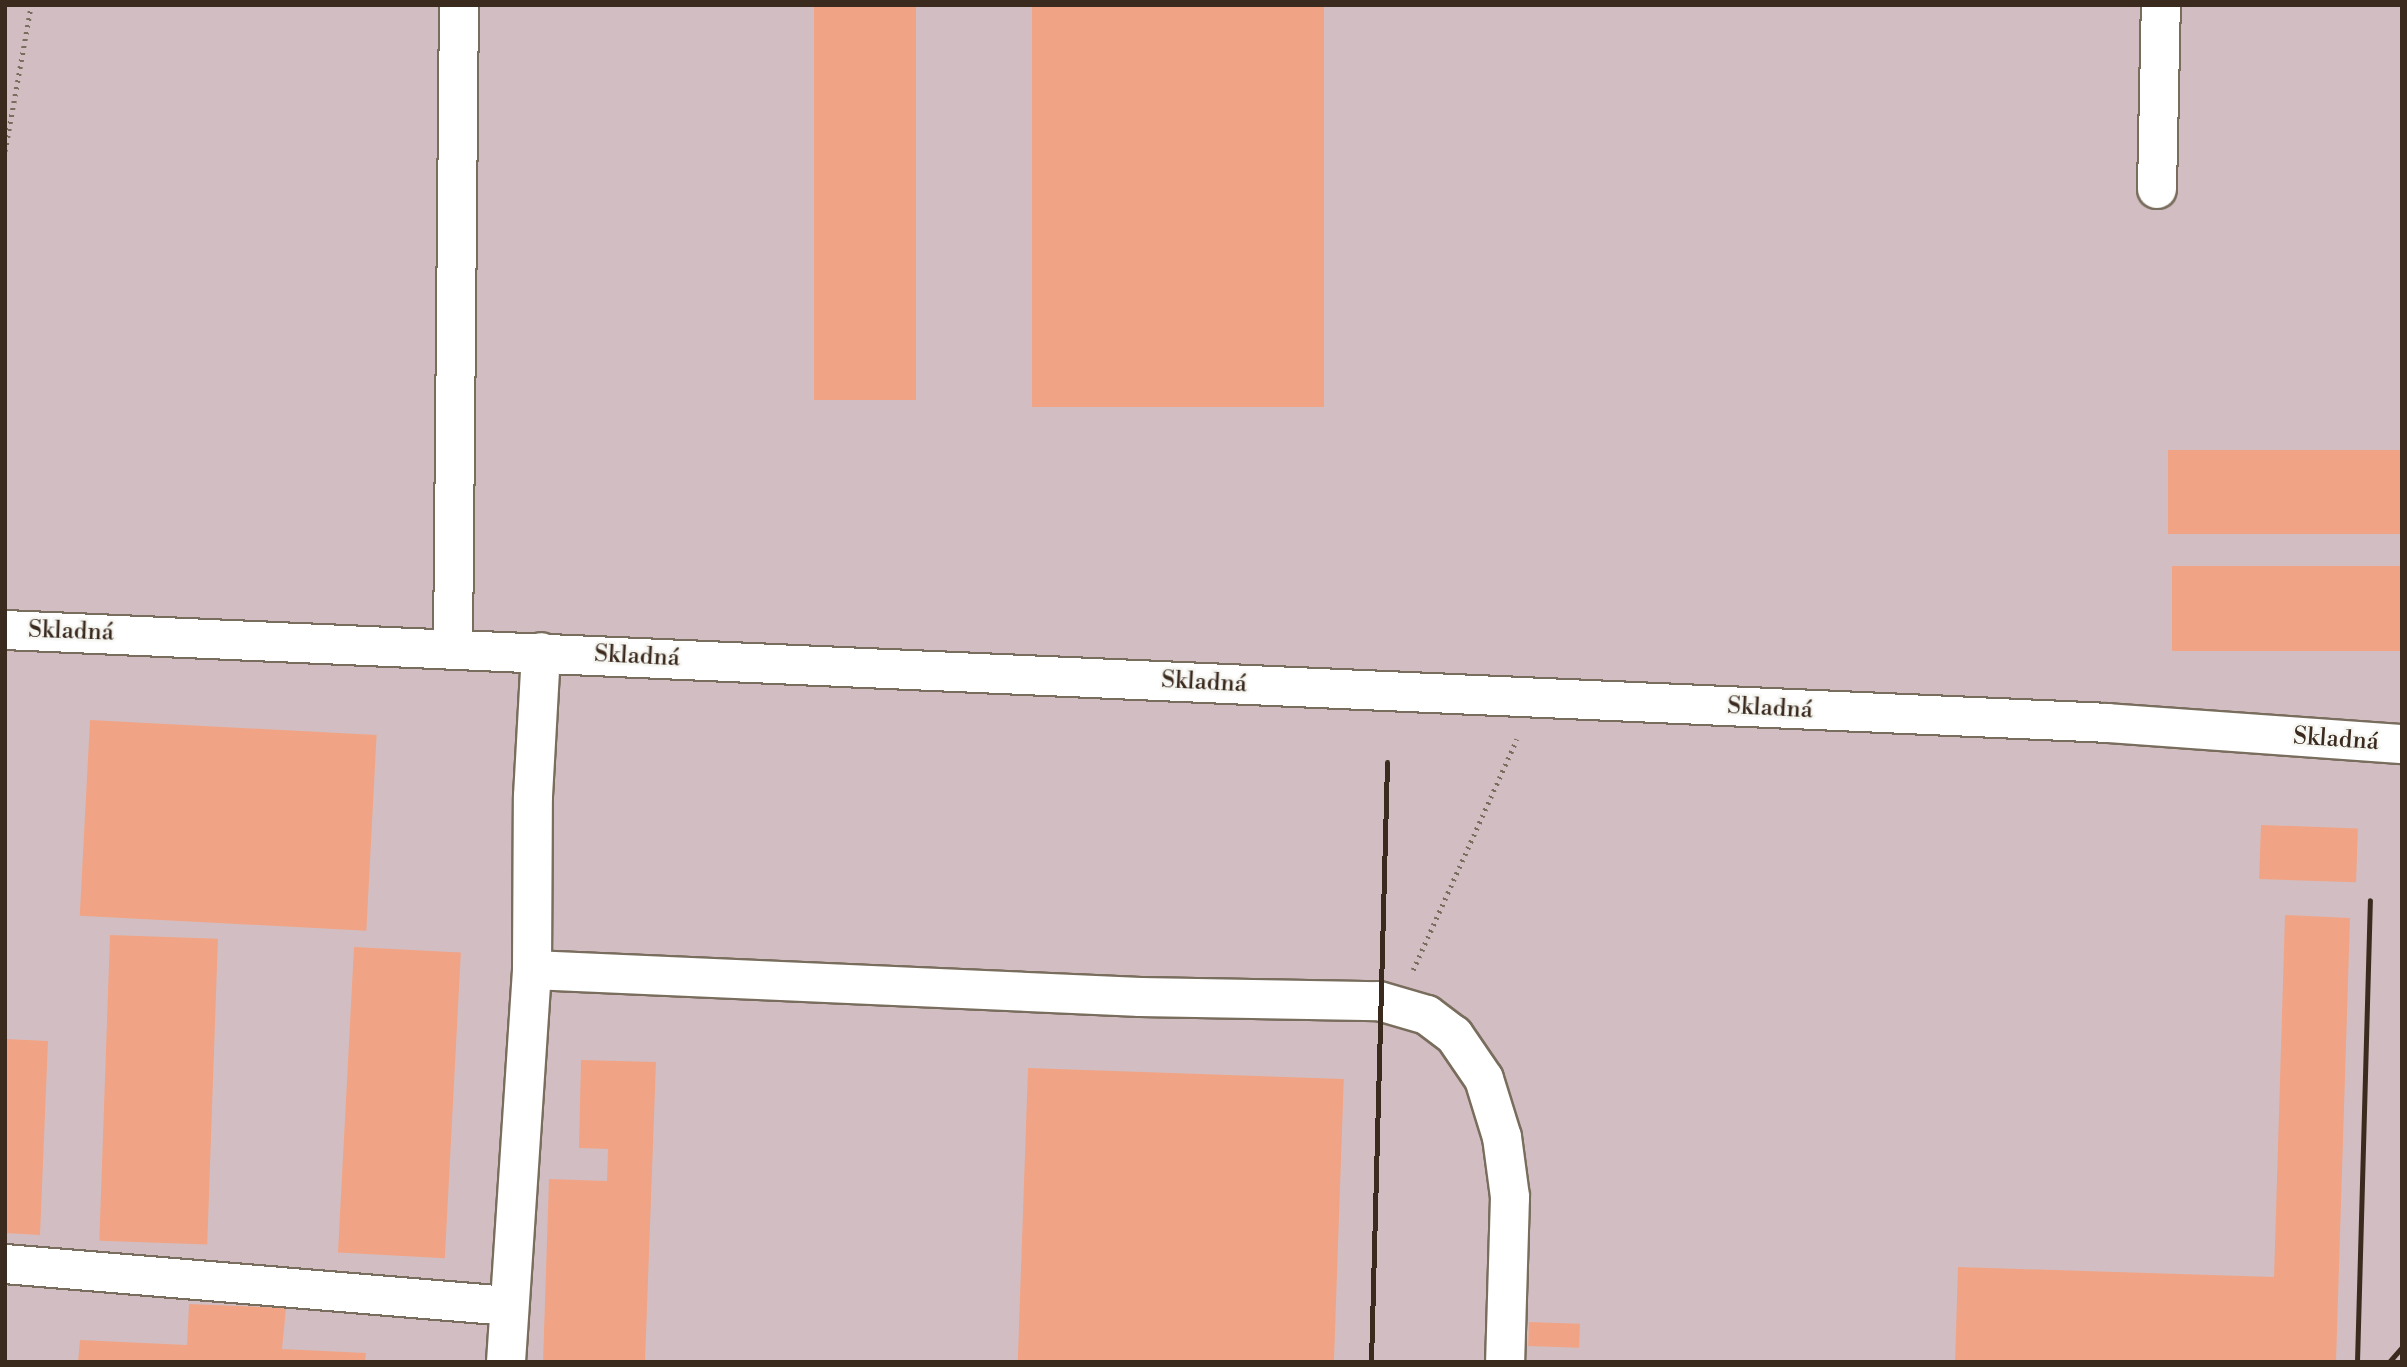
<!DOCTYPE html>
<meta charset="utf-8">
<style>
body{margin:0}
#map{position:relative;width:2407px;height:1367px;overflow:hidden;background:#ede9d2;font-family:"Libre Bodoni",serif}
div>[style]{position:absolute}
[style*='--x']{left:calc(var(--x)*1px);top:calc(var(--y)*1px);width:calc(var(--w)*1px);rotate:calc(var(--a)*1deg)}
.industrial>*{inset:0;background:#d2bec2;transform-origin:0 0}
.building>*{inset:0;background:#f0a485;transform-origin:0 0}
.path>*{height:4.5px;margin-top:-2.25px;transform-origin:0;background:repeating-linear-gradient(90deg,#796d5d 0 2px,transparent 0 7px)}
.roads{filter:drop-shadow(2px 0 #796d5d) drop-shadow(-2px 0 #796d5d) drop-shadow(0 2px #796d5d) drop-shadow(0 -2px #796d5d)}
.minor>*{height:38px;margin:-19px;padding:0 19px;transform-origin:19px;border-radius:19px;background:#fff}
.rail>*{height:5px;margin:-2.5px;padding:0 2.5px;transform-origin:2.5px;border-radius:2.5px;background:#3b2a1e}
span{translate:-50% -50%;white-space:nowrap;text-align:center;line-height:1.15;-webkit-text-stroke:5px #f6f6f2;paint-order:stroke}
.street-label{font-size:24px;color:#3b2a1e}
.frame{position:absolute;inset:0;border:7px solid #3b2a1e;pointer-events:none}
</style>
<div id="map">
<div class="industrial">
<i style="left:5px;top:5px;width:2397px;height:1357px"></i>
</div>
<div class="building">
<i style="left:814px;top:5px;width:102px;height:395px"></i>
<i style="left:1032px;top:5px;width:292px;height:402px"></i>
<i style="left:2168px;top:450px;width:234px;height:84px"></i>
<i style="left:2402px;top:566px;width:85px;height:230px;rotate:90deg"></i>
<i style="left:90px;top:720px;width:287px;height:196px;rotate:3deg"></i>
<i style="left:2261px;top:825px;width:97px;height:54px;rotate:2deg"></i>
<i style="clip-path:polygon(2285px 915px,2350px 918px,2336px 1362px,1955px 1362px,1958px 1267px,2274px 1277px)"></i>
<i style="left:110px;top:935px;width:108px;height:306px;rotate:2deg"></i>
<i style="left:354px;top:947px;width:107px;height:306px;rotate:3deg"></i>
<i style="clip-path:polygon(5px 1039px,48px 1041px,40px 1235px,5px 1233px)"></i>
<i style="clip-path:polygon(581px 1060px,656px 1062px,645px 1362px,543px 1362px,549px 1179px,607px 1181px,608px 1149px,579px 1148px)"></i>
<i style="left:1028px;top:1068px;width:316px;height:294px;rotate:2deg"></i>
<i style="clip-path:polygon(189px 1304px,286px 1308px,282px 1349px,366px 1353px,365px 1362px,78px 1362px,80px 1340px,187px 1345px)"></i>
<i style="left:1529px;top:1322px;width:51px;height:24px;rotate:2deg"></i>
</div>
<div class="path">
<i style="--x:5;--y:151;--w:148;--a:-79.9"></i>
<i style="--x:1413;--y:970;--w:253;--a:-65.8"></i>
</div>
<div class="roads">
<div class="minor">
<i style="--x:2157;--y:189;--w:184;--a:-88.8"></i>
<i style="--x:5;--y:630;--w:2104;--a:2.53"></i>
<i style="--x:2107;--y:723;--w:296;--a:4.1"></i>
<i style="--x:453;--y:648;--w:643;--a:-89.47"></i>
<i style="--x:532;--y:970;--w:609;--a:2.54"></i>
<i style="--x:1140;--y:997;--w:239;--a:1"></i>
<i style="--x:1379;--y:1001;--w:50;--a:16.3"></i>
<i style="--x:1427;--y:1015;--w:34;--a:37"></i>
<i style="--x:1454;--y:1035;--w:53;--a:55.7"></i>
<i style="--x:1484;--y:1079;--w:61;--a:72.8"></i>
<i style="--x:1502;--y:1137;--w:61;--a:82.4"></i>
<i style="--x:1510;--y:1197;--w:165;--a:91.7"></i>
<i style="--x:5;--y:1264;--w:505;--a:4.77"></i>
<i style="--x:506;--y:1362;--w:393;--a:-86.2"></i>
<i style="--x:532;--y:970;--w:174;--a:-89.7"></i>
<i style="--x:533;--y:796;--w:144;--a:-86.8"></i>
</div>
</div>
<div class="rail">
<i style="--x:1371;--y:1362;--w:600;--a:-88.47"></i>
<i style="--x:2357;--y:1362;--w:462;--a:-88.4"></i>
<i style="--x:2389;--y:1362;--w:20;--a:-49"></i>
</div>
<div class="street-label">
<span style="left:71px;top:632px;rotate:2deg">Skladná</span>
<span style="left:637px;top:657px;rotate:3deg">Skladná</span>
<span style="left:1204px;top:683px;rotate:3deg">Skladná</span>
<span style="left:1770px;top:709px;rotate:3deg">Skladná</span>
<span style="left:2336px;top:740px;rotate:4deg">Skladná</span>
</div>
<div class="frame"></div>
</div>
